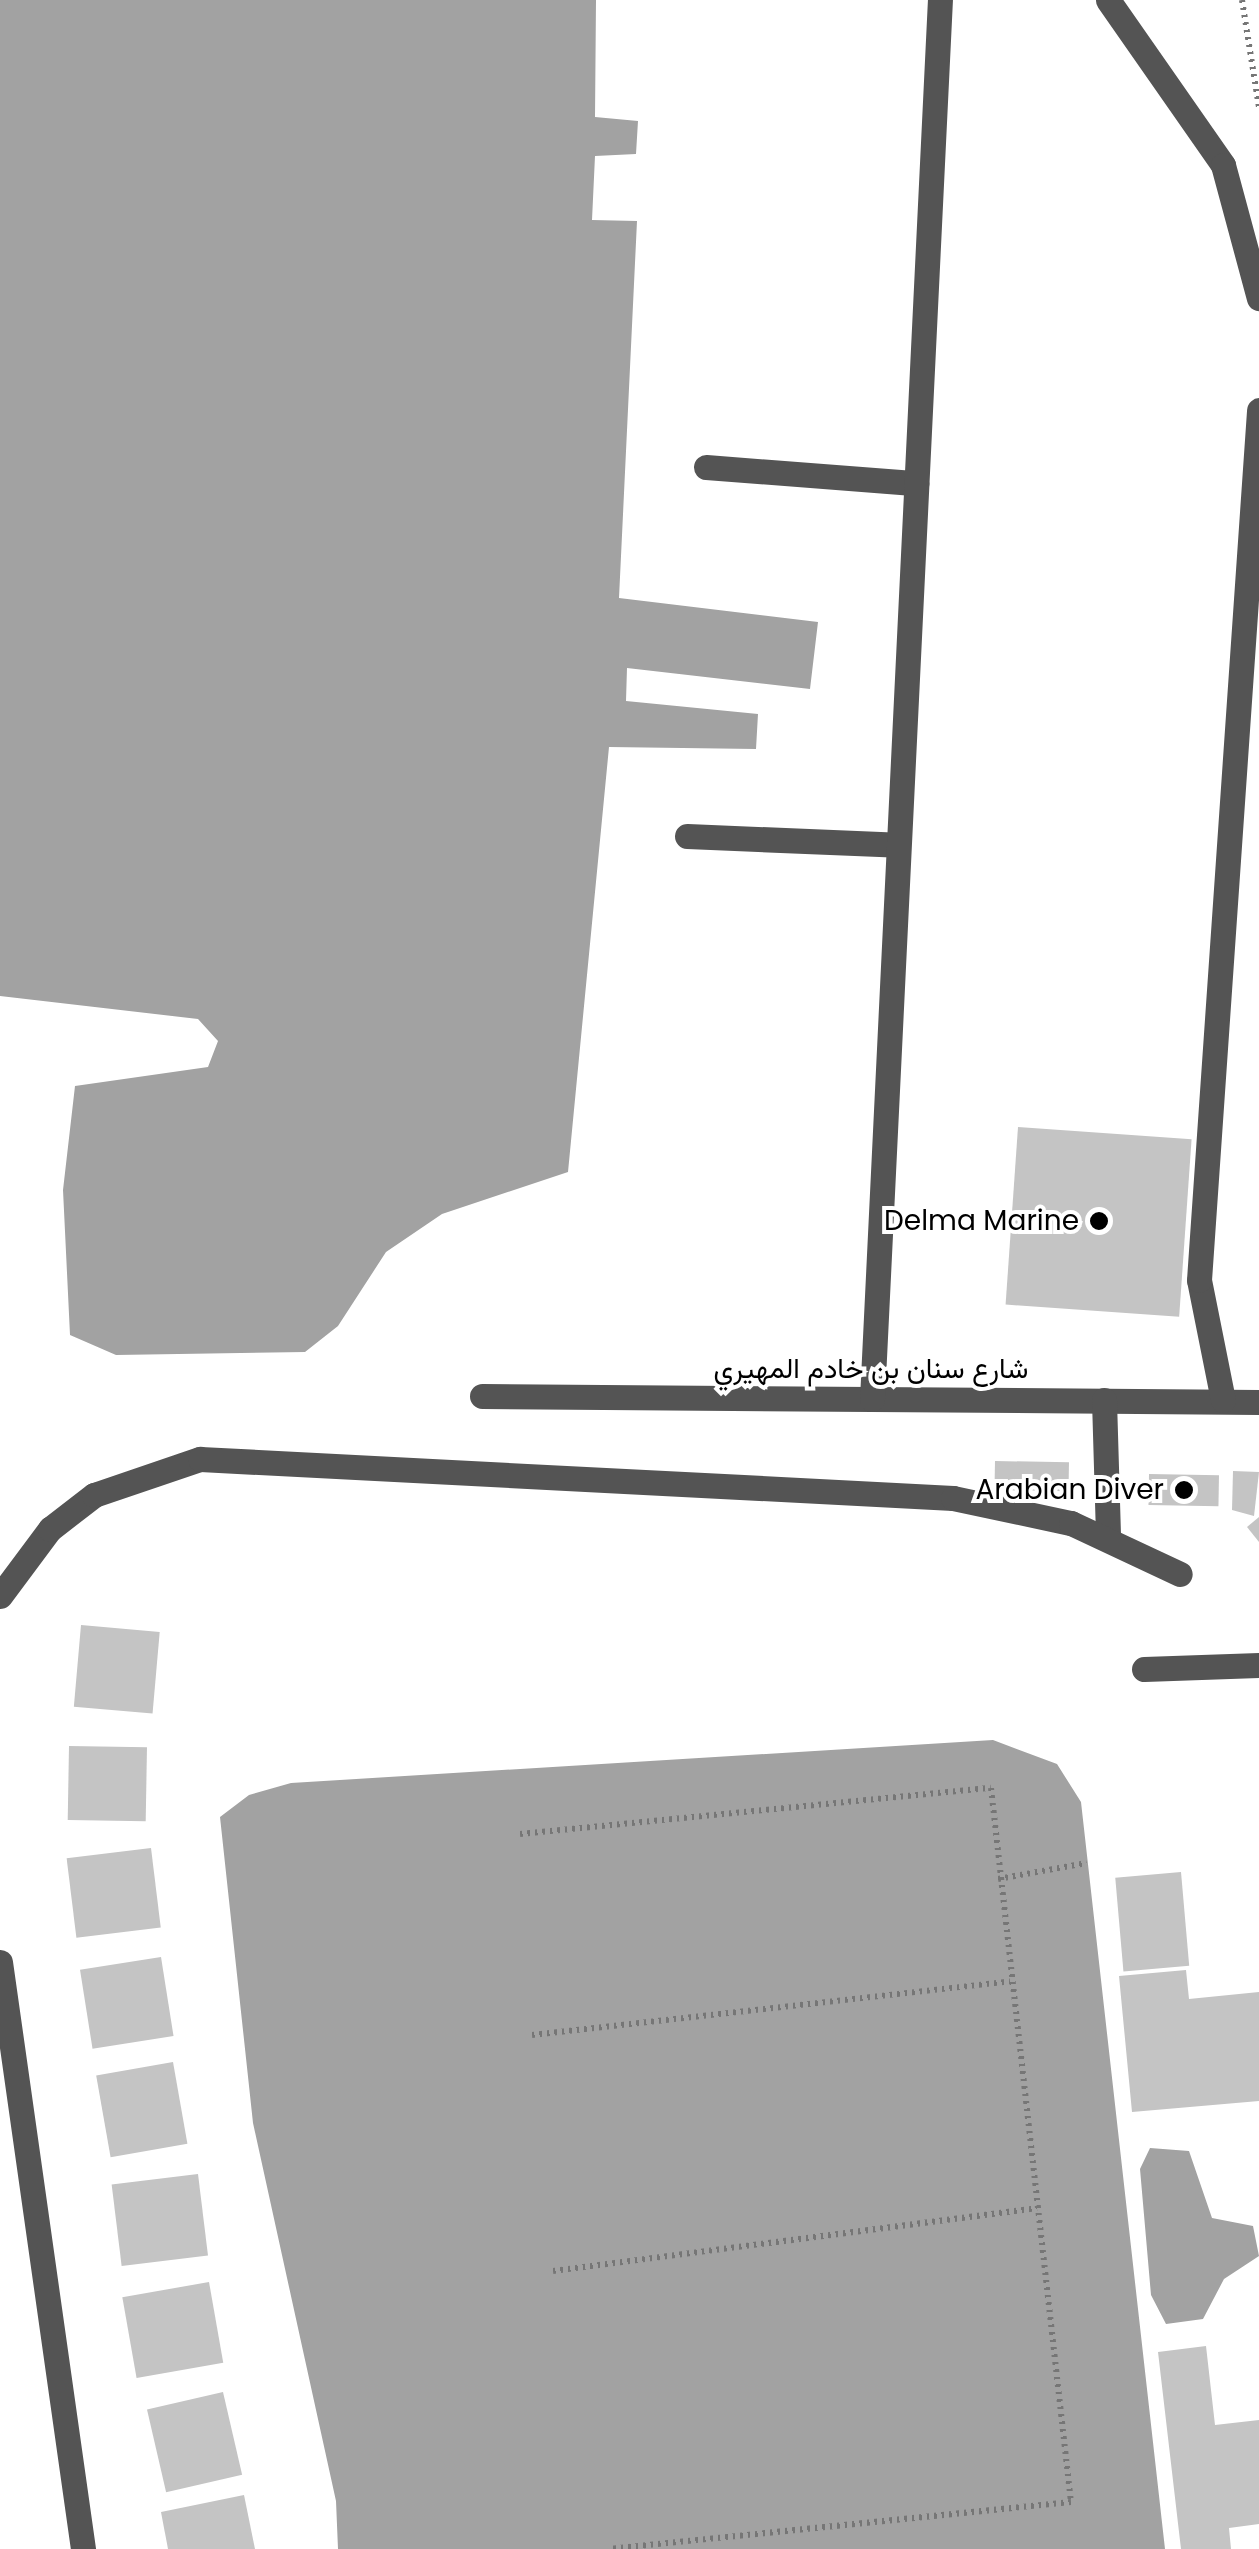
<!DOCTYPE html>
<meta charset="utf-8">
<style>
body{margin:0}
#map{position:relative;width:1259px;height:2549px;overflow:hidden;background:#fff;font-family:Poppins,Vazirmatn,sans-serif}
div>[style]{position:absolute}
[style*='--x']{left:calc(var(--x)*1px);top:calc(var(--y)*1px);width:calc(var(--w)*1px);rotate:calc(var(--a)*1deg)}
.water>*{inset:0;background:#a2a2a2}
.building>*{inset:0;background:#c4c4c4;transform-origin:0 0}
.path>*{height:6px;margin-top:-3px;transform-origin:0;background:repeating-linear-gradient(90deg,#767676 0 2.5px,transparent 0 7.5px)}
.minor>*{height:25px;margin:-12.5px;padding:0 12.5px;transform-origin:12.5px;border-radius:12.5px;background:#545454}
.dots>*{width:28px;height:28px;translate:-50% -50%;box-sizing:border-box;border:5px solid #fff;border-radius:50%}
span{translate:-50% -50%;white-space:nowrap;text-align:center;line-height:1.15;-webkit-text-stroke:8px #fff;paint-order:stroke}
.poi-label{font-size:28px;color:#000}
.right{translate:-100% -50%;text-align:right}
.street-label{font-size:28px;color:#000}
</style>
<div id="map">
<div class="water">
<i style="clip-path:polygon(0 0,596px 0,595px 117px,638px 121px,636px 154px,595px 156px,592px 220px,637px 221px,619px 598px,818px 622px,810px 689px,627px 668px,626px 701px,758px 714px,756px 749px,609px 747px,568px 1172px,442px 1214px,386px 1252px,338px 1326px,305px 1352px,116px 1355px,70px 1335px,63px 1190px,75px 1086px,208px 1067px,218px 1041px,198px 1019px,0 996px)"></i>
<i style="clip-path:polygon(993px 1740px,1057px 1764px,1081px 1802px,1165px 2549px,338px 2549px,336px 2501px,253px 2123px,220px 1817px,249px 1795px,291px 1783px)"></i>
<i style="clip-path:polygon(1150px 2148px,1189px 2151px,1212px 2218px,1253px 2226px,1259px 2256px,1224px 2279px,1203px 2319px,1166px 2324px,1151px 2295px,1140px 2169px)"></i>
</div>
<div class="building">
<i style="left:1018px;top:1127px;width:174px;height:178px;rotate:4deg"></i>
<i style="left:995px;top:1461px;width:74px;height:29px;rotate:1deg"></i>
<i style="clip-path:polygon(1233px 1471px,1259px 1472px,1254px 1516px,1232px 1510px)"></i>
<i style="left:1149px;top:1474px;width:70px;height:31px;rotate:1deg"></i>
<i style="clip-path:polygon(1259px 1517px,1259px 1542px,1247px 1527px)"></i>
<i style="left:81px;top:1625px;width:79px;height:82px;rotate:5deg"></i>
<i style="left:69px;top:1746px;width:78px;height:74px;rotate:1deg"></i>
<i style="left:151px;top:1848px;width:80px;height:85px;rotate:83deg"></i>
<i style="left:1181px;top:1872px;width:94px;height:66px;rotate:85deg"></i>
<i style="left:161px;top:1957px;width:80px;height:82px;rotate:81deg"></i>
<i style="clip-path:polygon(1186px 1970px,1189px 1999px,1259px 1992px,1259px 2101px,1132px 2112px,1119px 1976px)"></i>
<i style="left:173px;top:2062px;width:83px;height:78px;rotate:80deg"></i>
<i style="left:198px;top:2174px;width:82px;height:87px;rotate:83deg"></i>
<i style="left:209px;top:2282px;width:82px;height:88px;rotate:80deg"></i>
<i style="clip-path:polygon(1206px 2346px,1215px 2425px,1259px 2420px,1259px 2524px,1229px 2528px,1231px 2549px,1181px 2549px,1158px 2352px)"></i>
<i style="left:223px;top:2392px;width:85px;height:78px;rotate:77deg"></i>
<i style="clip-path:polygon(244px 2495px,255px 2549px,168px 2549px,161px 2512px)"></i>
</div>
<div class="path">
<i style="--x:1242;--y:0;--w:108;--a:81"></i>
<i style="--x:520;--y:1834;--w:473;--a:-5.6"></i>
<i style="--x:991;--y:1788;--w:718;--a:83.61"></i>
<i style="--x:1071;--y:2502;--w:462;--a:174.2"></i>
<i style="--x:998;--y:1879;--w:90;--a:-10.2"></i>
<i style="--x:532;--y:2035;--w:481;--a:-6.4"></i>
<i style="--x:553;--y:2271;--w:488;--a:-7.4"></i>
</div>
<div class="minor">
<i style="--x:1108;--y:0;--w:201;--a:55.1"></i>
<i style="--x:1223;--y:165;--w:138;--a:74.9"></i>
<i style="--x:706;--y:467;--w:211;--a:4.4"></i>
<i style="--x:687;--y:836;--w:211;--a:2.4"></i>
<i style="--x:482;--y:1396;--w:777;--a:0.44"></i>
<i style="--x:872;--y:1399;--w:1401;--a:-87.22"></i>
<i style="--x:1104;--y:1400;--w:137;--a:88.3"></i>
<i style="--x:1223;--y:1400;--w:122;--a:-101.3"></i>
<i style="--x:1199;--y:1280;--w:872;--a:-86.05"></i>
<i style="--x:0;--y:1596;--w:84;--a:-53.3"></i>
<i style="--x:50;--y:1529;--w:56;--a:-37.7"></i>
<i style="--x:94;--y:1495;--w:112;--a:-18.8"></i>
<i style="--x:200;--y:1459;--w:754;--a:2.96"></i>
<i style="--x:953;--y:1498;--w:121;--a:12"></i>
<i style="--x:1071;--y:1523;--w:120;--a:25.1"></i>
<i style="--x:1144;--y:1669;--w:115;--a:-2"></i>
<i style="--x:0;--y:1962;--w:593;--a:81.95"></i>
</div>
<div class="dots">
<i style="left:1099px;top:1221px;background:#000"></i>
<i style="left:1184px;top:1490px;background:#000"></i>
</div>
<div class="poi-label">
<span class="right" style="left:1079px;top:1221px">Delma Marine</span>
<span class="right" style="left:1164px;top:1490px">Arabian Diver</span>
</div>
<div class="street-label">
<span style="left:871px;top:1369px">شارع سنان بن خادم المهيري</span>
</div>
</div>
